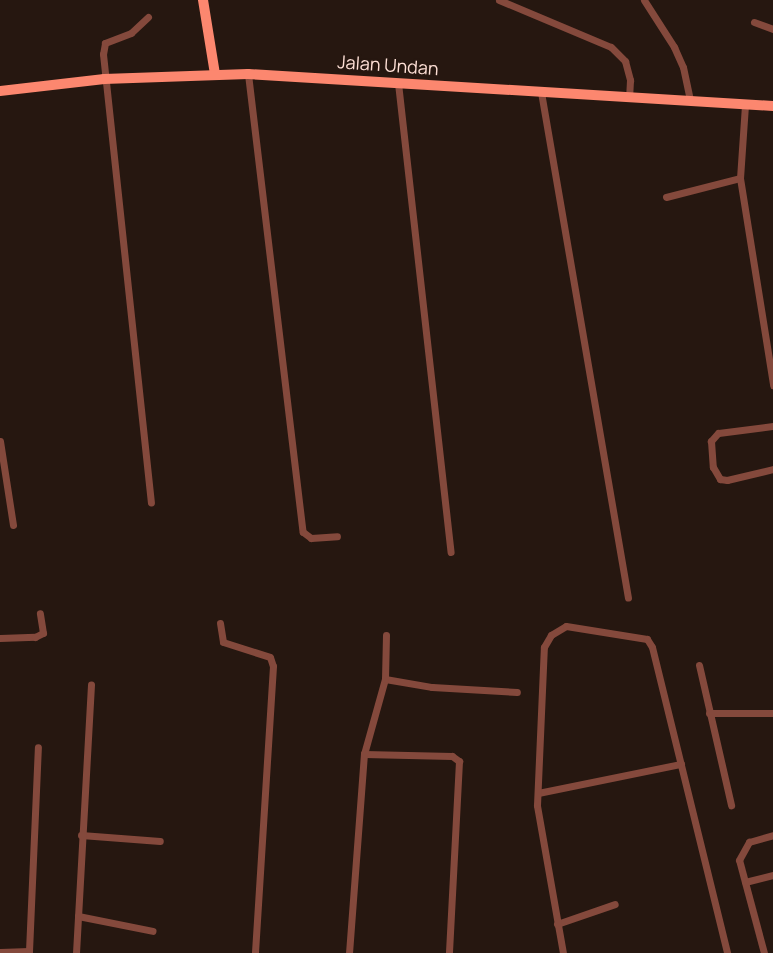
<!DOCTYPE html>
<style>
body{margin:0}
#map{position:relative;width:773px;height:953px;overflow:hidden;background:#261710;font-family:Manrope,sans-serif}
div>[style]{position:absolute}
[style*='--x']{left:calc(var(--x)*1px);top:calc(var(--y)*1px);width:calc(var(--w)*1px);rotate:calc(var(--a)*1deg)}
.lane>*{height:7px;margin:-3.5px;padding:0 3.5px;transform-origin:3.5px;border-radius:3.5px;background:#84493c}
.secondary>*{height:10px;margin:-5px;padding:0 5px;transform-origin:5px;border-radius:5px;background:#fc876f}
span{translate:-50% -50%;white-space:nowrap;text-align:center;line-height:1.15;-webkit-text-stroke:4px #261710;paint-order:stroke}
.street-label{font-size:18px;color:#fee0d6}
</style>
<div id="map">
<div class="lane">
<i style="--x:499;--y:0;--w:121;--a:22.8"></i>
<i style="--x:611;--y:47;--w:20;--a:45"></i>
<i style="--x:625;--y:61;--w:20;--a:75"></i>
<i style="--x:630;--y:80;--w:17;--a:93"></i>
<i style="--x:644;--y:0;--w:56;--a:57.4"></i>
<i style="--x:674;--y:47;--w:22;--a:66"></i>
<i style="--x:683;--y:67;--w:35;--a:78"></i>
<i style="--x:148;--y:17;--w:23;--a:137"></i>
<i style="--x:131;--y:33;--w:28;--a:159"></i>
<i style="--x:105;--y:43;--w:11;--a:100"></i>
<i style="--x:103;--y:54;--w:451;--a:83.9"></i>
<i style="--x:754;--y:22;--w:20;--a:20"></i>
<i style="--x:248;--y:74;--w:461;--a:83.2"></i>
<i style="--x:303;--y:532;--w:10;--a:37"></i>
<i style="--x:311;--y:538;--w:26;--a:-4"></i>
<i style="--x:398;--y:83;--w:472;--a:83.6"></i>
<i style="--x:541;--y:92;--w:513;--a:80.24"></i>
<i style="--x:745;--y:105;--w:73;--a:93.9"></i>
<i style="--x:740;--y:178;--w:210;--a:80.9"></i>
<i style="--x:666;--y:197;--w:76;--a:-14.4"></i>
<i style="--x:773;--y:426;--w:55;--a:172.7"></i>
<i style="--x:718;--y:433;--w:11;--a:131"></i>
<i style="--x:711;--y:441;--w:26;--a:86"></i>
<i style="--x:713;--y:467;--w:14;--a:60"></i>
<i style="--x:720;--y:479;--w:7;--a:8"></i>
<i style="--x:727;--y:480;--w:47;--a:-13.4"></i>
<i style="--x:0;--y:441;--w:85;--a:81.2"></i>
<i style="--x:220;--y:623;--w:19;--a:81"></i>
<i style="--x:223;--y:642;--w:49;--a:17.7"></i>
<i style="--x:270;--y:657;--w:9;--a:72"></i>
<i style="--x:273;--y:666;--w:288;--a:93.6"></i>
<i style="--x:0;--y:638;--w:35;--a:-2"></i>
<i style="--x:35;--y:637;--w:9;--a:-27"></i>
<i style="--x:43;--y:633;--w:20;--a:-99"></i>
<i style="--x:699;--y:665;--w:144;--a:77.1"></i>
<i style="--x:385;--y:679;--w:48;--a:9.7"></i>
<i style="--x:432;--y:687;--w:85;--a:3.4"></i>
<i style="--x:709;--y:713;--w:64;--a:0"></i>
<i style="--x:364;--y:754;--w:88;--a:1.3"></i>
<i style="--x:452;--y:756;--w:9;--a:36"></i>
<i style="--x:459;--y:761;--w:192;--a:93"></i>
<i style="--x:538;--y:793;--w:146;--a:-11.5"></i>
<i style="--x:81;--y:835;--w:79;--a:4.3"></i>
<i style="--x:745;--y:882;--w:29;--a:-14"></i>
<i style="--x:78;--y:916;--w:76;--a:11.3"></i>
<i style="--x:557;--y:924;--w:61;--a:-19"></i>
<i style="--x:0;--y:952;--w:29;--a:-2"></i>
<i style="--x:29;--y:951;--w:204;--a:-87.5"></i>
<i style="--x:76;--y:953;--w:269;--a:-86.8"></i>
<i style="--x:349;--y:953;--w:200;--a:-85.7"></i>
<i style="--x:364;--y:754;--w:78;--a:-74.4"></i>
<i style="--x:385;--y:679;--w:44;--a:-88.7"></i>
<i style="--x:563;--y:953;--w:150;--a:-100"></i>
<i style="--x:537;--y:805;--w:158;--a:-87.5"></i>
<i style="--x:544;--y:647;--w:14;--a:-60"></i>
<i style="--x:551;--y:635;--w:17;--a:-31"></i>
<i style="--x:566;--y:626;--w:82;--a:9.1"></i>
<i style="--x:647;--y:639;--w:9;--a:58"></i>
<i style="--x:652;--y:647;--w:315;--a:76.2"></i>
<i style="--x:764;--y:953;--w:96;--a:-105"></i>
<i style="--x:739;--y:860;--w:21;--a:-61"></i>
<i style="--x:749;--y:842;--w:25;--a:-16"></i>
</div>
<div class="secondary">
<i style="--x:203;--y:0;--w:75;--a:80.8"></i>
<i style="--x:0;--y:91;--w:105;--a:-6.6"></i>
<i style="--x:104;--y:79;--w:144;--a:-2"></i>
<i style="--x:248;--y:74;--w:526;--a:3.49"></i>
</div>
<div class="street-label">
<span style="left:388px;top:65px;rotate:4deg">Jalan Undan</span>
</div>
</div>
